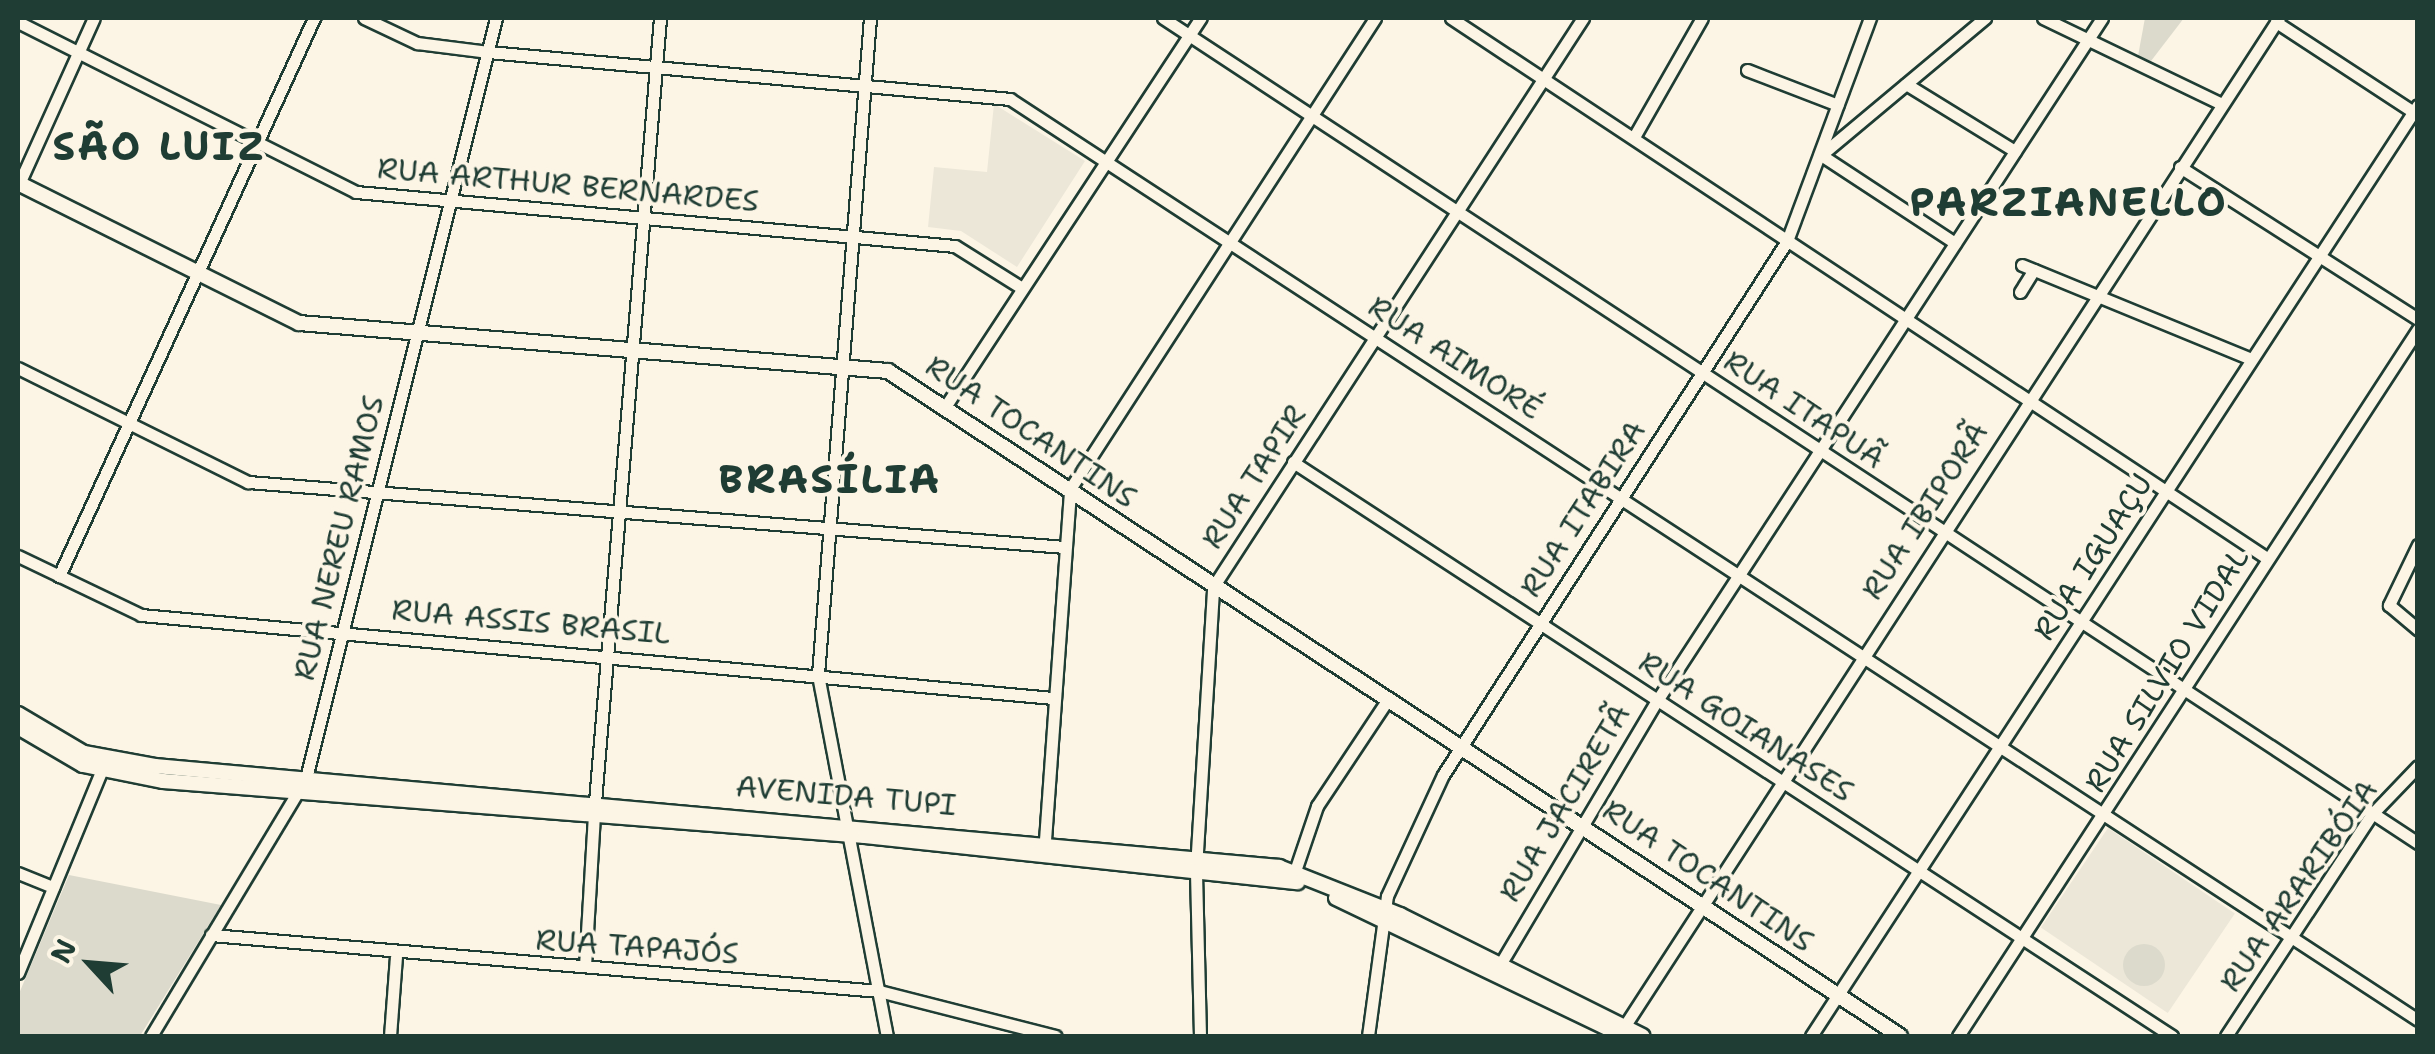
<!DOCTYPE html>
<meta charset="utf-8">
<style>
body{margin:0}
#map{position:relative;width:2435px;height:1054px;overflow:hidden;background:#fcf5e5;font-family:"Shantell Sans",sans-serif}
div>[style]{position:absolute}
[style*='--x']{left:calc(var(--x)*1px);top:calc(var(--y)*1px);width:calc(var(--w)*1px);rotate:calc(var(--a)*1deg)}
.built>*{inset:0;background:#ece7d8;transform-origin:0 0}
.green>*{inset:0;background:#dcdacc}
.round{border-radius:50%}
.roads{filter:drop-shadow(2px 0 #1f3d34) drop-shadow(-2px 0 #1f3d34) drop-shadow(0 2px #1f3d34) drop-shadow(0 -2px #1f3d34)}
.minor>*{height:11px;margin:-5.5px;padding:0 5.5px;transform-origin:5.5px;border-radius:5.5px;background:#fcf5e5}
.major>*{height:14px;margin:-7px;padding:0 7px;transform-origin:7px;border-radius:7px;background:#fcf5e5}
span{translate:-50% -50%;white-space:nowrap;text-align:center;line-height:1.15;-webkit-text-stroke:8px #fcf5e5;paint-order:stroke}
.street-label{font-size:30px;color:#1f3d34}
.district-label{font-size:40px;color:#1f3d34;font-weight:700;letter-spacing:2.5px}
.frame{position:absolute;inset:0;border:20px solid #1f3d34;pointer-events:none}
.north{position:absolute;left:40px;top:914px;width:100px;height:100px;-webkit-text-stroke:8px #fcf5e5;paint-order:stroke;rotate:296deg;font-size:28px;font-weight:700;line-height:40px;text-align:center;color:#1f3d34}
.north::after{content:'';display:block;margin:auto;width:35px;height:45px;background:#1f3d34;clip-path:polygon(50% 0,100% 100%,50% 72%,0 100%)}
</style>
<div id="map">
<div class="built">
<i style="clip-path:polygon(994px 104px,1085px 161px,1017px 267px,961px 231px,928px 227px,934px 167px,987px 172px)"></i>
<i style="left:2108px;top:828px;width:153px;height:120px;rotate:34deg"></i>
</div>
<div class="green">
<i style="clip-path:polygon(2145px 18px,2184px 18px,2151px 61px,2138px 56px)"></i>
<i style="clip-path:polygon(69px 875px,221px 905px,140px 1036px,18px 1036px,18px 996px)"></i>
<i class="round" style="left:2123px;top:944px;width:42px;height:42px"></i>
</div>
<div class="roads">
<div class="minor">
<i style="--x:364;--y:18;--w:59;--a:25.3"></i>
<i style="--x:417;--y:43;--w:72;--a:7.2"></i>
<i style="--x:488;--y:52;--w:524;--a:5.14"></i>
<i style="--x:1010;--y:99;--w:1682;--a:33.19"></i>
<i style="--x:870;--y:18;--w:659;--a:94.53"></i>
<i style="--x:818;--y:675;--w:368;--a:79.2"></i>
<i style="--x:1163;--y:18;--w:1502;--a:33.32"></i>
<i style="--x:1451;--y:18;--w:978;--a:33.5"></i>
<i style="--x:2043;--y:18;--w:196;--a:25.7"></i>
<i style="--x:18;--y:22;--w:378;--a:26.7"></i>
<i style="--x:356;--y:192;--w:601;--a:5.15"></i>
<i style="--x:955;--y:246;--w:79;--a:32.1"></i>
<i style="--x:2276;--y:22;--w:170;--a:33.2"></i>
<i style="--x:1747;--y:70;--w:97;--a:21"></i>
<i style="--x:1906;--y:84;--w:128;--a:31.6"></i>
<i style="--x:1634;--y:137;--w:137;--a:-60.3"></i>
<i style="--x:2180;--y:167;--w:282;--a:32.6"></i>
<i style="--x:18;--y:186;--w:184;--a:-65.7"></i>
<i style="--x:1955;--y:243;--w:160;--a:-146.7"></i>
<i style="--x:1821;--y:155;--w:214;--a:-39.9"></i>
<i style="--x:2022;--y:265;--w:248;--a:22.3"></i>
<i style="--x:2020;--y:292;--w:26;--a:-58"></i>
<i style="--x:18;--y:368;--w:257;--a:26.4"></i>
<i style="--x:248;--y:482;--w:820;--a:4.55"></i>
<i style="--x:945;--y:407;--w:466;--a:-56.7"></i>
<i style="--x:1293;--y:462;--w:1050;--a:33.15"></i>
<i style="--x:2418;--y:545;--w:67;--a:115.8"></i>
<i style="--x:2389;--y:605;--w:38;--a:40"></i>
<i style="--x:18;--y:556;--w:136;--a:25.6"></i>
<i style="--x:141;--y:615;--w:916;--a:5.2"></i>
<i style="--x:59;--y:576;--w:614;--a:-65.44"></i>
<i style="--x:595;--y:802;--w:787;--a:-85.26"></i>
<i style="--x:1045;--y:840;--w:352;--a:-85.9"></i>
<i style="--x:1070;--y:489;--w:561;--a:-57.07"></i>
<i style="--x:1295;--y:871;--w:69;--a:-71.3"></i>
<i style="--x:1317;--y:806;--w:128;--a:-56.4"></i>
<i style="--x:18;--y:873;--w:38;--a:22"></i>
<i style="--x:211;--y:935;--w:670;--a:4.79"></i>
<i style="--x:879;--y:991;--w:182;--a:14.3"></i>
<i style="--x:1501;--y:963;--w:307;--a:-59.3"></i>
<i style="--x:1658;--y:699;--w:813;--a:-56.9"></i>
<i style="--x:585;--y:966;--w:153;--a:-86.6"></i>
<i style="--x:18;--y:973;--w:226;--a:-67.6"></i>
<i style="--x:1620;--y:1033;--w:1210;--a:-57.01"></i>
<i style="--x:151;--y:1036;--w:301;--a:-59"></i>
<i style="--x:306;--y:778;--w:783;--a:-75.96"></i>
<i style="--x:390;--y:1036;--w:79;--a:-85.7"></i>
<i style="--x:1200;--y:1036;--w:168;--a:-91.4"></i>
<i style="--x:1196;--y:868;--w:282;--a:-86.5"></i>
<i style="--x:1213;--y:587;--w:679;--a:-56.97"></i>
<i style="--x:1368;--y:1036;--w:141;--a:-82.3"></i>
<i style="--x:1387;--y:896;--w:133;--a:-65.2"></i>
<i style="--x:1443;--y:775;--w:635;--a:-57.21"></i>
<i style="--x:1787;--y:241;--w:238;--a:-69.6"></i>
<i style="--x:1811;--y:1036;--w:1111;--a:-56.9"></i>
<i style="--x:1958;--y:1036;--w:843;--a:-56.95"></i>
<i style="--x:2226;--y:1036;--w:266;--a:-56.7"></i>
<i style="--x:2372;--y:814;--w:66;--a:-46.2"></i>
</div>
<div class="major">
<i style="--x:18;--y:183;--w:314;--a:26.5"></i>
<i style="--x:299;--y:323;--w:591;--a:4.66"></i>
<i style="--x:888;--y:371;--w:1211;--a:33.31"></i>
<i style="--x:18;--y:714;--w:77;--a:30.6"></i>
<i style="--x:84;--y:753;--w:72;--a:10.4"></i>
<i style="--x:155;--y:766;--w:1129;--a:5.13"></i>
<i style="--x:1279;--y:867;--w:130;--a:21.6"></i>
<i style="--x:1400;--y:915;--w:271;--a:26.5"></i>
<i style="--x:18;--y:727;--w:75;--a:30.3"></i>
<i style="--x:83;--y:765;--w:82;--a:11.3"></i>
<i style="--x:163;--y:781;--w:704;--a:4.48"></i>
<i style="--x:865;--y:836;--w:435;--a:6.1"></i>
<i style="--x:1336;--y:898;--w:319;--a:25.6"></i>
</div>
</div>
<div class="street-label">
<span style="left:568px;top:185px;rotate:5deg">RUA ARTHUR BERNARDES</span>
<span style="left:1455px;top:358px;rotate:33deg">RUA AIMORÉ</span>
<span style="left:1804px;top:410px;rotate:34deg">RUA ITAPUÃ</span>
<span style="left:1031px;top:432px;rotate:34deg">RUA TOCANTINS</span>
<span style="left:1254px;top:477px;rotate:-57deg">RUA TAPIR</span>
<span style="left:1583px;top:509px;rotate:-57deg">RUA ITABIRA</span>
<span style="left:1925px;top:511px;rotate:-57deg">RUA IBIPORÃ</span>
<span style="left:339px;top:538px;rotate:-76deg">RUA NEREU RAMOS</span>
<span style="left:2093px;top:557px;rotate:-57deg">RUA IGUAÇU</span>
<span style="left:531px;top:622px;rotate:5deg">RUA ASSIS BRASIL</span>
<span style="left:2167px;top:670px;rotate:-58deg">RUA SILVIO VIDAL</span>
<span style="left:1746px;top:727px;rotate:33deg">RUA GOIANASES</span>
<span style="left:846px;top:796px;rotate:5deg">AVENIDA TUPI</span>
<span style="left:1565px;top:803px;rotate:-59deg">RUA JACIRETÃ</span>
<span style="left:1708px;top:876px;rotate:34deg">RUA TOCANTINS</span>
<span style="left:2299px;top:886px;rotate:-55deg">RUA ARARIBÓIA</span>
<span style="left:637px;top:947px;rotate:4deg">RUA TAPAJÓS</span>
</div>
<div class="district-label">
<span style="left:159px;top:146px">SÃO LUIZ</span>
<span style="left:2069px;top:202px">PARZIANELLO</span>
<span style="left:830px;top:479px">BRASÍLIA</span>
</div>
<div class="frame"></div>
<div class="north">N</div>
</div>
